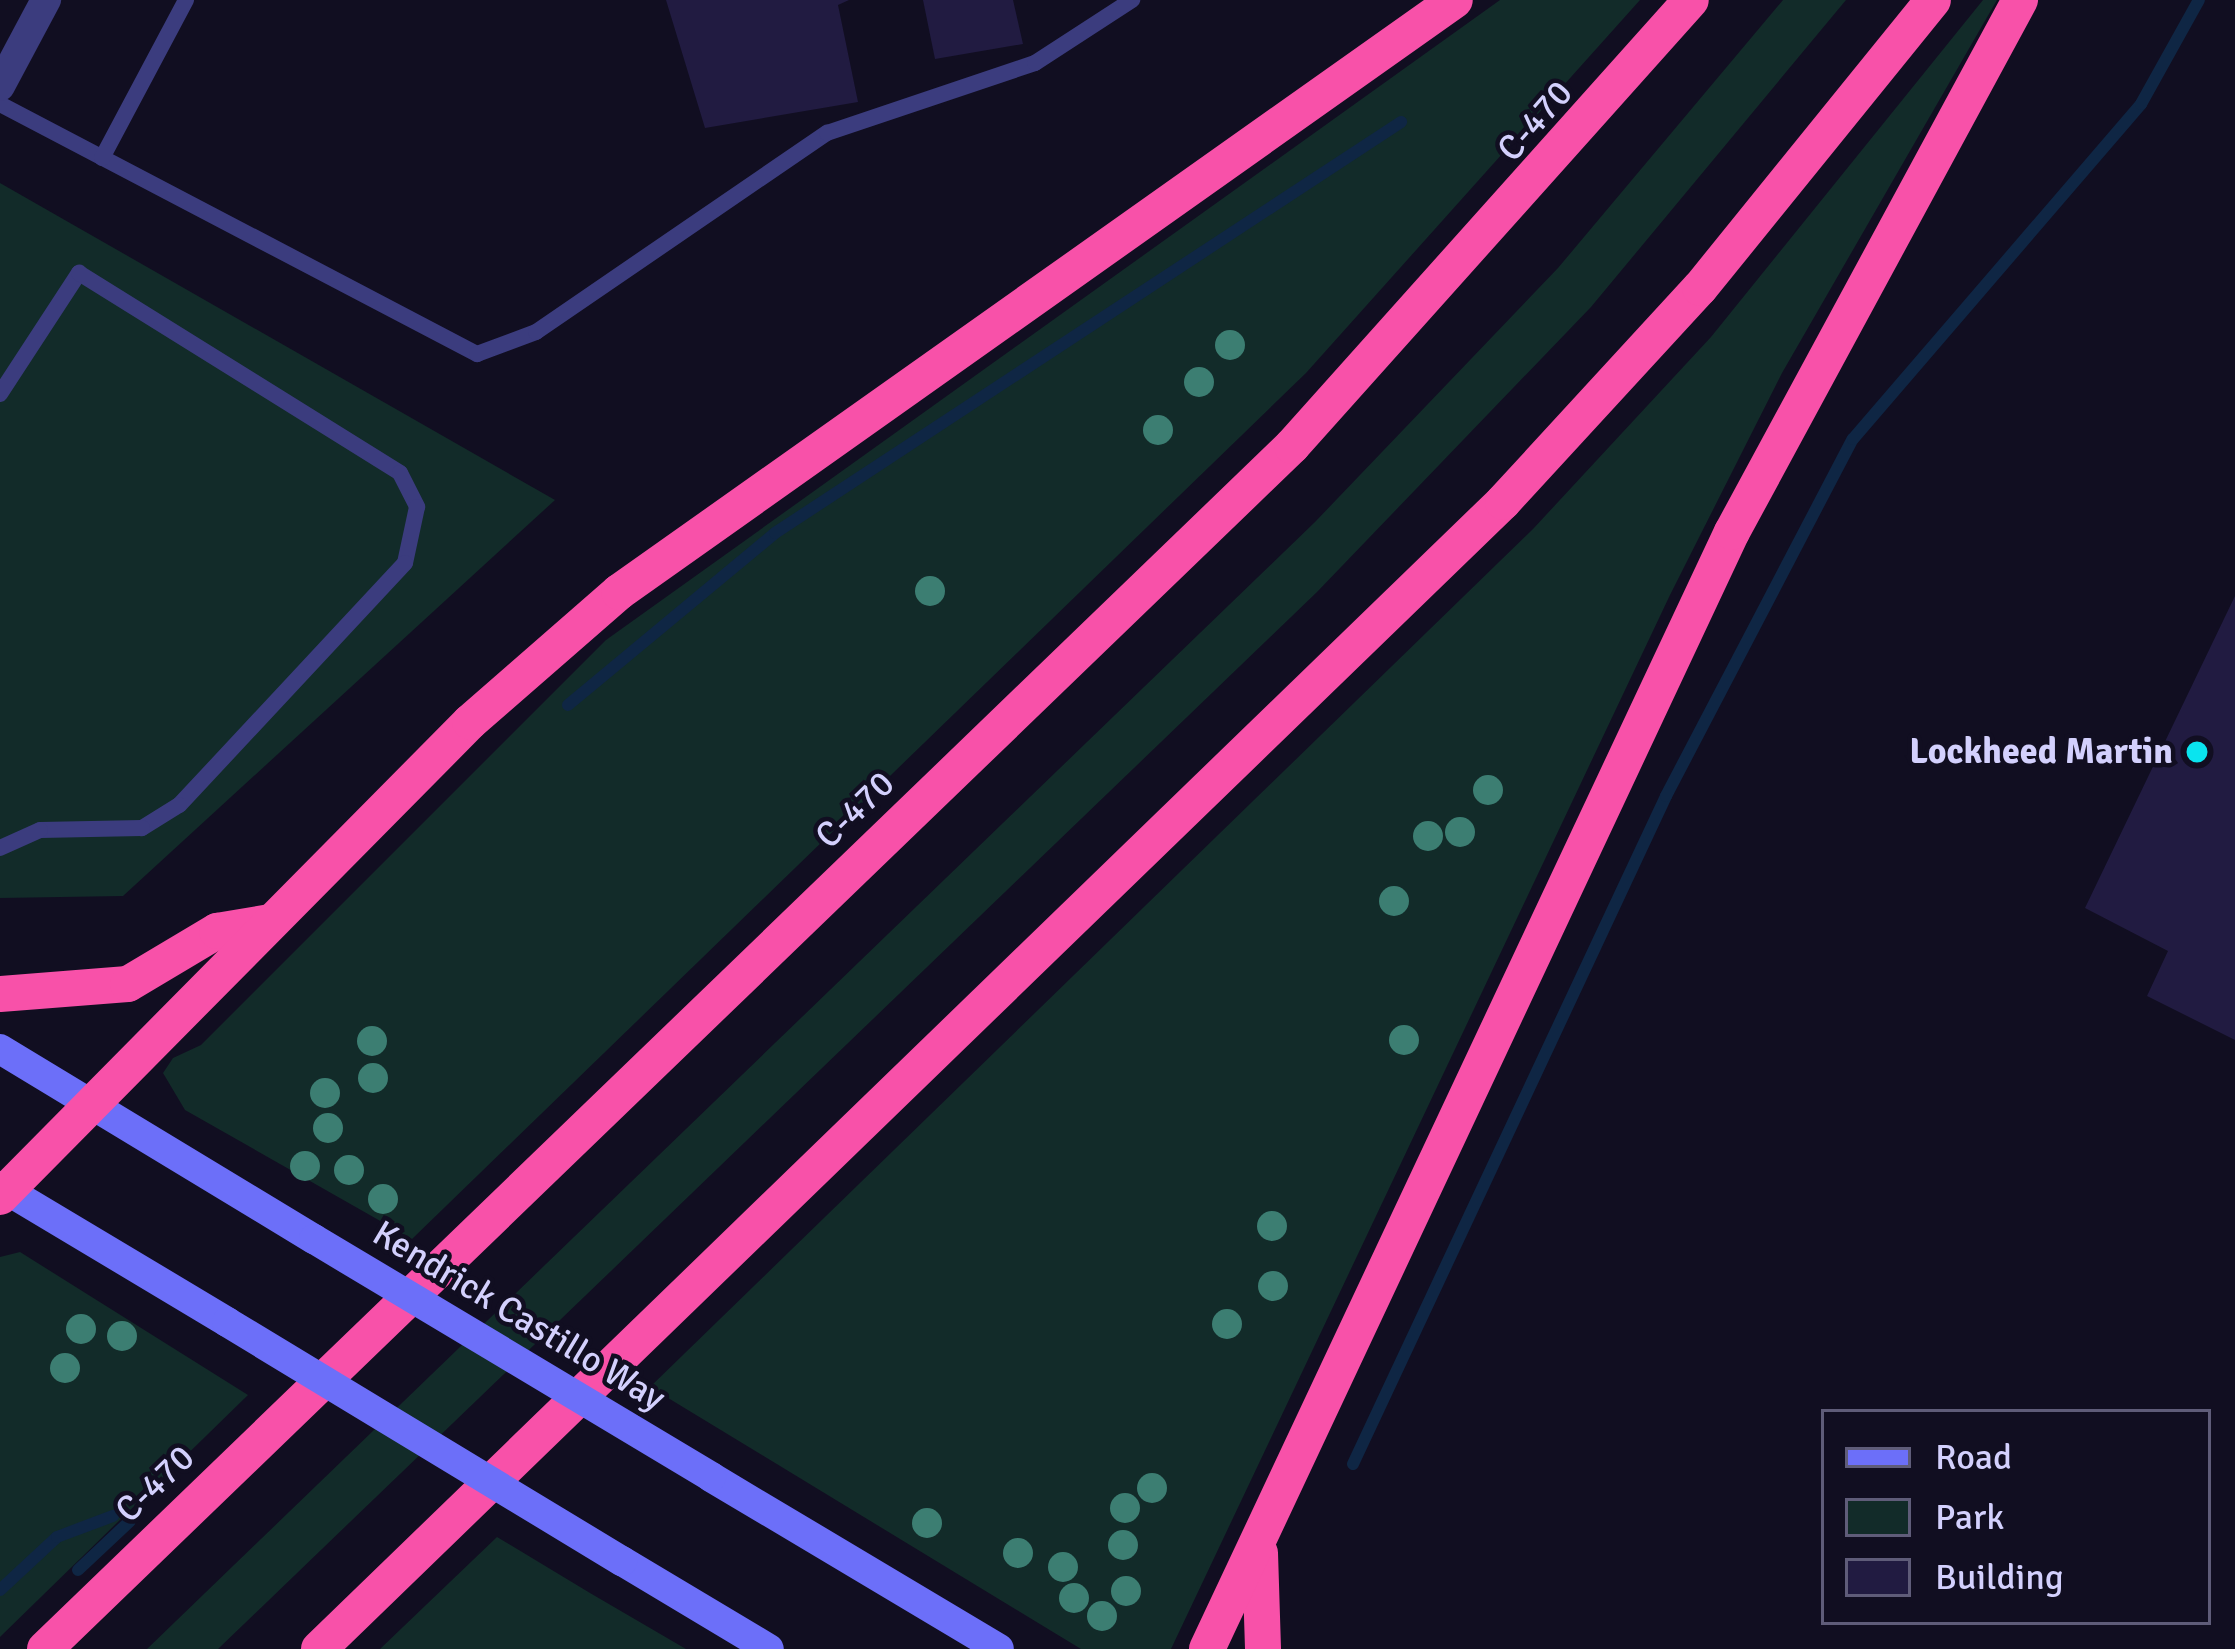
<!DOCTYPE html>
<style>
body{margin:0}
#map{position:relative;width:2235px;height:1649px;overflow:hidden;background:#110e21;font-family:Signika,sans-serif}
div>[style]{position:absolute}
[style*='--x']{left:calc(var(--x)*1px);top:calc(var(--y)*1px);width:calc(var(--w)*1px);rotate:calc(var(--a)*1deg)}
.green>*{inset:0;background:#122b29}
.stream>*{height:12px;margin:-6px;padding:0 6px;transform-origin:6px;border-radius:6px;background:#0f2644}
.building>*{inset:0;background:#211b41}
.lane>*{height:16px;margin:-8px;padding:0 8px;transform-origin:8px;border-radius:8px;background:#3b3c7e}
.street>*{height:30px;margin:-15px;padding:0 15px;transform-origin:15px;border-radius:15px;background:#3b3c7e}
.secondary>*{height:30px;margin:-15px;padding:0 15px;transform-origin:15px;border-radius:15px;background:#6c6ff9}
.highway>*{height:36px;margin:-18px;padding:0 18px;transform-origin:18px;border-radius:18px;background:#f851a9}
.secondary-bridge>*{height:30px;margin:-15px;padding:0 15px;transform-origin:15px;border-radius:15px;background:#6c6ff9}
.trees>*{width:30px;height:30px;margin:-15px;border-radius:50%;background:#3c7e72}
.dots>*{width:33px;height:33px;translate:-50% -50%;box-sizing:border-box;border:6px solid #110e21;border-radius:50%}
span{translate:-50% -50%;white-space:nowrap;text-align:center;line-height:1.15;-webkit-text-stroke:9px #110e21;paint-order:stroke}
.street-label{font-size:36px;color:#d3d0fd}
.poi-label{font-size:36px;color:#d3d0fd;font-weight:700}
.right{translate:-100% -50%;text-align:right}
.legend{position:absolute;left:1821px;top:1409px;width:390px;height:216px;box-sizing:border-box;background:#110e21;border:3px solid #5f5c79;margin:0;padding:15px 21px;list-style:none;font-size:36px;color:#d3d0fd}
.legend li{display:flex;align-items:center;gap:24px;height:60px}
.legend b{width:60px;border:3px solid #5f5c79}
</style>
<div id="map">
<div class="green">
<i style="clip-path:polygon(1500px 0,1640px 0,1306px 373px,412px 1239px,185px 1110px,163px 1073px,173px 1058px,201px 1045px,606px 640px)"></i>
<i style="clip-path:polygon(1783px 0,1846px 0,1591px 307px,1317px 592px,218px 1649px,147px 1649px,1315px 522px,1558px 268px)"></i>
<i style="clip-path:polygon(1983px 0,1997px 0,1782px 373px,1670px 595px,1171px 1649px,1081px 1649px,650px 1387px,1533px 529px,1711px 337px)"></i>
<i style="clip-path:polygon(0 183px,555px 500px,123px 896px,0 898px)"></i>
<i style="clip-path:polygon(20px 1252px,248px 1395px,0 1637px,0 1257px)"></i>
<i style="clip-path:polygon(497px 1537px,590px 1593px,686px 1649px,380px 1649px)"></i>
</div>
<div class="stream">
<i style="--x:568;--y:705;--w:269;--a:-39.7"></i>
<i style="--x:775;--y:533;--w:749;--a:-33.29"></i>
<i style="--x:1353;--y:1464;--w:738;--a:-64.89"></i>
<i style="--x:1666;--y:796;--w:403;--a:-62.4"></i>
<i style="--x:1853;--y:439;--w:442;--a:-49.3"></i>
<i style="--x:2141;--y:104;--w:119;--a:-60.9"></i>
<i style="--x:78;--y:1570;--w:71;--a:-43.3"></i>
<i style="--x:0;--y:1590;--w:78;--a:-42.9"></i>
<i style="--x:57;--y:1537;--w:60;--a:-20.6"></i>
</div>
<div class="building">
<i style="clip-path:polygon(666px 0,849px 0,838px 5px,858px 102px,705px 128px)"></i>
<i style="clip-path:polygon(923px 0,1013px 0,1023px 44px,935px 59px)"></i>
<i style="clip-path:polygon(2235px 596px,2235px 1040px,2147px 996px,2168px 951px,2085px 908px)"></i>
</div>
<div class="lane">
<i style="--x:0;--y:104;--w:539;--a:27.66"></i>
<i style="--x:477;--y:354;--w:63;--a:-20.4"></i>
<i style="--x:536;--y:332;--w:353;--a:-34.4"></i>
<i style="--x:827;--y:133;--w:219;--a:-18.6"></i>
<i style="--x:1035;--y:63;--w:116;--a:-33"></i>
<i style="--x:102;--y:158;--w:179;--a:-62"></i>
<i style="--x:0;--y:394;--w:145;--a:-56.9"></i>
<i style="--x:79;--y:273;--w:378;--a:31.9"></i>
<i style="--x:400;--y:473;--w:38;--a:63"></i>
<i style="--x:417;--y:507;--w:57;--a:102.1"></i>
<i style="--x:405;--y:563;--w:331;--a:133"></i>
<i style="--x:179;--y:805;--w:44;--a:148.1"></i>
<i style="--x:142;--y:828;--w:102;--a:178.9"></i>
<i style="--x:40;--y:830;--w:44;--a:155.8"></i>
</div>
<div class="street">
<i style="--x:0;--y:86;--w:98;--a:-61.9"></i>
</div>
<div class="secondary">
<i style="--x:0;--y:1049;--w:367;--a:31.2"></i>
<i style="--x:0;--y:1186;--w:265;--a:30.9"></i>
<i style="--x:711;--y:1477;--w:335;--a:30.8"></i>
<i style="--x:622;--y:1561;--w:171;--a:30.9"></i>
</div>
<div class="highway">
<i style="--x:0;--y:994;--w:128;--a:-4.5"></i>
<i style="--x:128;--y:984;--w:104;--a:-30.8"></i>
<i style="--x:217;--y:931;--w:54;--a:-9.6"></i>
<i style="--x:0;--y:1197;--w:668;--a:-45.3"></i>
<i style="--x:470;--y:722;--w:198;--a:-41.1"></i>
<i style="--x:619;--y:592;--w:1024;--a:-35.3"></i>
<i style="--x:1260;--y:1553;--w:96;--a:88.2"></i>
<i style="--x:45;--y:1649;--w:1733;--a:-43.97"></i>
<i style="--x:1292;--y:446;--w:598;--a:-48.18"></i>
<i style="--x:319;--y:1649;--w:1648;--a:-44.09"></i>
<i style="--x:1503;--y:502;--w:291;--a:-47.4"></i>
<i style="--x:1700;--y:288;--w:370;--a:-51"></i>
<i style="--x:1207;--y:1649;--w:1234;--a:-64.83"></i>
<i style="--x:1732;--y:532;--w:605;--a:-61.57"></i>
</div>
<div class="secondary-bridge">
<i style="--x:314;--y:1239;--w:463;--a:30.9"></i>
<i style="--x:227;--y:1322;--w:462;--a:31.2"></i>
</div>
<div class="trees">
<i style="left:1230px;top:345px"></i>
<i style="left:1199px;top:382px"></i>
<i style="left:1158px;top:430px"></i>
<i style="left:930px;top:591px"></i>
<i style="left:1488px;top:790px"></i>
<i style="left:1460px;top:832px"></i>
<i style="left:1428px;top:836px"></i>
<i style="left:1394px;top:901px"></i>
<i style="left:1404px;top:1040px"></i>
<i style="left:372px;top:1041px"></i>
<i style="left:373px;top:1078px"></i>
<i style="left:325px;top:1093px"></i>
<i style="left:328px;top:1128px"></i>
<i style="left:305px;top:1166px"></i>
<i style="left:349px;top:1170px"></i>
<i style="left:383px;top:1199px"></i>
<i style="left:1272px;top:1226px"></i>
<i style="left:1273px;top:1286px"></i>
<i style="left:1227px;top:1324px"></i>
<i style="left:81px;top:1329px"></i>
<i style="left:122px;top:1336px"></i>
<i style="left:65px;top:1368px"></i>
<i style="left:1152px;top:1488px"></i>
<i style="left:1125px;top:1508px"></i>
<i style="left:927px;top:1523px"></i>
<i style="left:1123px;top:1545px"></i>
<i style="left:1018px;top:1553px"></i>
<i style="left:1063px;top:1567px"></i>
<i style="left:1126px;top:1591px"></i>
<i style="left:1074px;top:1598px"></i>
<i style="left:1102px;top:1616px"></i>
</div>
<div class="dots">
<i style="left:2197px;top:752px;background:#0ae4ef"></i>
</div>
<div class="street-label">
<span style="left:1535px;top:121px;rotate:-49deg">C-470</span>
<span style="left:855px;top:810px;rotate:-44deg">C-470</span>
<span style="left:519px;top:1316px;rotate:31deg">Kendrick Castillo Way</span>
<span style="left:155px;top:1484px;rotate:-44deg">C-470</span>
</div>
<div class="poi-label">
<span class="right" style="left:2173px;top:752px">Lockheed Martin</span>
</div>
<ul class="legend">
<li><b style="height:15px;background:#6c6ff9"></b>Road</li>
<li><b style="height:33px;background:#122b29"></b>Park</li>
<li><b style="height:33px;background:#211b41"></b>Building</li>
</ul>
</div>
